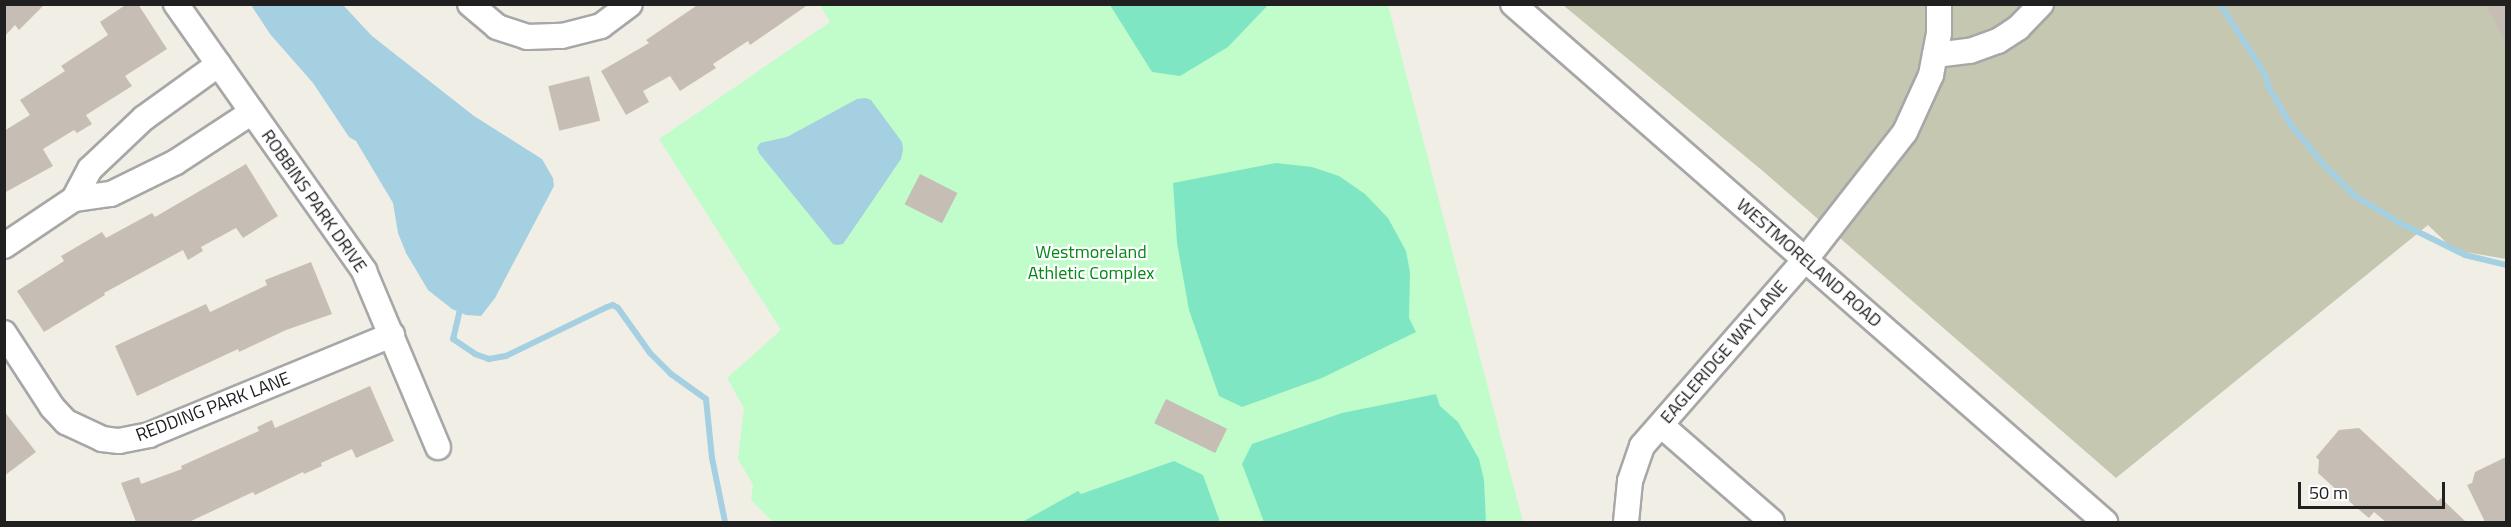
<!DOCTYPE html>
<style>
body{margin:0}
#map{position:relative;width:2511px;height:527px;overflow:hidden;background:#f1eee6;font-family:"Titillium Web",sans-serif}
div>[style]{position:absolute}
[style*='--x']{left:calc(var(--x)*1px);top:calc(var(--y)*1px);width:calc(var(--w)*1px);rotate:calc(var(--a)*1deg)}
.construction>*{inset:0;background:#c6c7b1}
.park>*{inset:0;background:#c1fdca}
.pitch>*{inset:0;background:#7fe6c4}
.water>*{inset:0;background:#a4d0e2}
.stream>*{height:6px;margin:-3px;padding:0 3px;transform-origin:3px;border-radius:3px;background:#a4d0e2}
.building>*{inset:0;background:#c6beb5;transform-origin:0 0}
.roads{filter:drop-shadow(2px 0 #a7a7a7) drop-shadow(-2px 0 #a7a7a7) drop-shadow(0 2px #a7a7a7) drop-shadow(0 -2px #a7a7a7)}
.minor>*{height:24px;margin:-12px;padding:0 12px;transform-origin:12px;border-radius:12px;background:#fff}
span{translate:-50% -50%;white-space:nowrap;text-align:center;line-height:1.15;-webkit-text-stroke:4.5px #fff;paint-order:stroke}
.street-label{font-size:18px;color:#202020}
.park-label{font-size:18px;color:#038917}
.frame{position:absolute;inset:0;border:6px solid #202020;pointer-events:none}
.scale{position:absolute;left:2298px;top:482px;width:147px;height:27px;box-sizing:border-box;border:3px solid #202020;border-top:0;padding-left:8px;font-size:18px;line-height:21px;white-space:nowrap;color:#202020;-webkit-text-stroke:4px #fff;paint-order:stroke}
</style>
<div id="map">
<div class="construction">
<i style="clip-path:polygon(1563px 5px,2506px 5px,2506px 259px,2454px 250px,2428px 225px,2116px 478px,1764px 172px)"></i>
</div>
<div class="park">
<i style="clip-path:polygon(820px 5px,1388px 5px,1523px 522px,773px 522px,751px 500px,753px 485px,738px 459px,744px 408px,727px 378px,781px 330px,659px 139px,830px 22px)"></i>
</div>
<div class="pitch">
<i style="clip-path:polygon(1110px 5px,1268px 5px,1228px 47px,1180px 76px,1152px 72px)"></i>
<i style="clip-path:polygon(1276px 163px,1312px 167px,1339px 176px,1365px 194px,1388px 218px,1406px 251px,1410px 272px,1409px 318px,1416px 332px,1322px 378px,1242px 407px,1219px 396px,1189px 310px,1177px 243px,1173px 183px)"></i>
<i style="clip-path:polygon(1436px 394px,1440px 406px,1458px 422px,1479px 459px,1484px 480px,1486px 522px,1264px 522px,1242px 464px,1252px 444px,1342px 413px)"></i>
<i style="clip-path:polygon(1174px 461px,1203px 475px,1220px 522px,1022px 522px,1078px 491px,1081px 494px)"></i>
</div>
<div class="water">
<i style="clip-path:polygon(251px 5px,343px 5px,372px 36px,474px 116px,542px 159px,553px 178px,554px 186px,495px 298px,481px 316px,466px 315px,452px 309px,428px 290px,406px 253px,398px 233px,393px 203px,356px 141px,349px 137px,313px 83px,270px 34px)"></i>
<i style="clip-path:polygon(866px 98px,871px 100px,902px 142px,903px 150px,901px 159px,843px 244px,837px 245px,833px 244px,759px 153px,757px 148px,760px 143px,787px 137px,857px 99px)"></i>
</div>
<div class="stream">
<i style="--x:2220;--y:4;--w:83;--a:57.3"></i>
<i style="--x:2265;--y:74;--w:15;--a:74"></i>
<i style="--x:2269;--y:88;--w:43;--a:59.3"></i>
<i style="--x:2291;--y:125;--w:50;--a:50.6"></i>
<i style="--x:2323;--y:164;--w:45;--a:45"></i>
<i style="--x:2355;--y:196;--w:52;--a:31"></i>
<i style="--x:2400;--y:223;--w:72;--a:26.2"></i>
<i style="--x:2465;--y:255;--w:42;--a:13.7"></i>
<i style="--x:461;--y:305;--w:35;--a:103"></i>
<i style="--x:453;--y:339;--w:27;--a:34"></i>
<i style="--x:475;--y:354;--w:15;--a:20"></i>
<i style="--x:489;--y:359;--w:17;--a:-10"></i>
<i style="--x:506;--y:356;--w:112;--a:-25.9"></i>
<i style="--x:607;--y:307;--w:6;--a:-18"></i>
<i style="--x:613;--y:305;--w:6;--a:31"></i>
<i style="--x:618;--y:308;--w:55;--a:54.6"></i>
<i style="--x:650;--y:353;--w:30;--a:45"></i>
<i style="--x:671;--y:374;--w:43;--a:35.5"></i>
<i style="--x:706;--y:399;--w:59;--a:84.2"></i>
<i style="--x:712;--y:458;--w:65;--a:78.5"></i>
</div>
<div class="building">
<i style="clip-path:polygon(4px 4px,45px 4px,19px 30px,15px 25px,4px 37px)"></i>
<i style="clip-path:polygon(127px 4px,138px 4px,167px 49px,125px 76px,132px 86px,86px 115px,92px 124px,77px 133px,74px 130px,43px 149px,53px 166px,4px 193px,4px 131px,30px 115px,20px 100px,65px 71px,61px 66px,108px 35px,100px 22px)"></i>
<i style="clip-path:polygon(699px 4px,809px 4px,750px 45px,748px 41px,713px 64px,716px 68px,680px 91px,670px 76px,643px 91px,649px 102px,626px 115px,601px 71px,649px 43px,646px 40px)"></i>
<i style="clip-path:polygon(2485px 4px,2506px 4px,2506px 43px)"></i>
<i style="left:589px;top:76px;width:46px;height:42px;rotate:76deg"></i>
<i style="clip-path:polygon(246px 164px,278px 216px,243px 238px,236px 228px,201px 247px,203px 251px,188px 260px,183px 250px,104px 293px,105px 295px,44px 332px,17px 291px,64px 261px,61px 256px,102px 232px,106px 238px,152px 213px,155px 217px)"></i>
<i style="left:920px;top:174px;width:42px;height:34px;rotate:27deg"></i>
<i style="clip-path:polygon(311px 262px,332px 314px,286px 330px,239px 352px,238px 349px,137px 396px,115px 346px,206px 304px,210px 312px,267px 285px,265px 280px)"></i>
<i style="clip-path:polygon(370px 386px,394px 441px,356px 458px,352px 449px,321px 463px,322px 466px,304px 474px,303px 472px,255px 495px,253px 492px,189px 522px,136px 522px,121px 483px,139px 477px,141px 484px,182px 469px,181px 466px,259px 431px,257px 427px,272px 420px,275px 428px)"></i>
<i style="left:1166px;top:399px;width:68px;height:27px;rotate:26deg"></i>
<i style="clip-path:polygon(4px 411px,36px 452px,4px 476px)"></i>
<i style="clip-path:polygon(2359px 428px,2438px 501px,2441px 498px,2466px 522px,2386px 522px,2374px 512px,2369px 518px,2351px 503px,2318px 473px,2319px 460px,2316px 457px,2339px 430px)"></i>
<i style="clip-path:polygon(2506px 457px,2506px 522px,2485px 522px,2467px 485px,2472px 483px,2475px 472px)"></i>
</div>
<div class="roads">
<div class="minor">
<i style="--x:176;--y:4;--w:327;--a:54.8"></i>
<i style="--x:364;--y:271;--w:191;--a:67.2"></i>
<i style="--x:470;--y:4;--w:35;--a:40"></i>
<i style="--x:497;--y:27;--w:32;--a:18"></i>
<i style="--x:527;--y:37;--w:35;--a:-2"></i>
<i style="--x:562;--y:36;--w:40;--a:-14.4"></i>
<i style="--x:601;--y:26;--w:36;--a:-37"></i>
<i style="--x:1513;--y:4;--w:787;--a:41.19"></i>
<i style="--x:1935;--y:55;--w:35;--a:-7"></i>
<i style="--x:1970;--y:51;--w:30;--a:-20"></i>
<i style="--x:1998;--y:41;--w:24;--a:-33"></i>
<i style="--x:2018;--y:28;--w:33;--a:-46"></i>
<i style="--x:74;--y:199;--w:34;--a:-62"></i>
<i style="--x:90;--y:169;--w:74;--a:-43.4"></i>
<i style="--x:144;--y:118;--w:92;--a:-35.8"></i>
<i style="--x:4;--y:246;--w:84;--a:-33.9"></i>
<i style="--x:74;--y:199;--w:37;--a:-8"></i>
<i style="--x:111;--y:194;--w:72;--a:-26.2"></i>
<i style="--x:176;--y:162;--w:91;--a:-33.3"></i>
<i style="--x:4;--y:333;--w:88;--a:57"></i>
<i style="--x:52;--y:407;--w:21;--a:47"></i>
<i style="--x:66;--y:422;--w:40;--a:25"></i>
<i style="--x:102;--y:439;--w:17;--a:7"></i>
<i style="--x:119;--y:441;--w:31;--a:-11"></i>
<i style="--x:149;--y:435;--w:263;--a:-22.4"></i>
<i style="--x:1661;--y:425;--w:147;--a:41.1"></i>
<i style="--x:1626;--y:522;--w:41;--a:-84.4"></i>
<i style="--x:1630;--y:481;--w:37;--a:-71"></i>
<i style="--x:1642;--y:446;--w:247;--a:-48.8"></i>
<i style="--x:1805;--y:260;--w:162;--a:-52"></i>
<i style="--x:1905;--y:132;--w:63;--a:-65.5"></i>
<i style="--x:1931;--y:75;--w:43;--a:-79.2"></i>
<i style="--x:1939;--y:33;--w:29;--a:-90"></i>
</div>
</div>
<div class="street-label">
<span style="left:314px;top:201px;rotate:55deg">ROBBINS PARK DRIVE</span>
<span style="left:1809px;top:263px;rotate:41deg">WESTMORELAND ROAD</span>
<span style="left:1724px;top:352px;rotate:-49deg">EAGLERIDGE WAY LANE</span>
<span style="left:213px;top:407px;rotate:-21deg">REDDING PARK LANE</span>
</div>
<div class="park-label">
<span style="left:1091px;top:263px">Westmoreland<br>Athletic Complex</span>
</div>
<div class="frame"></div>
<div class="scale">50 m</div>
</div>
